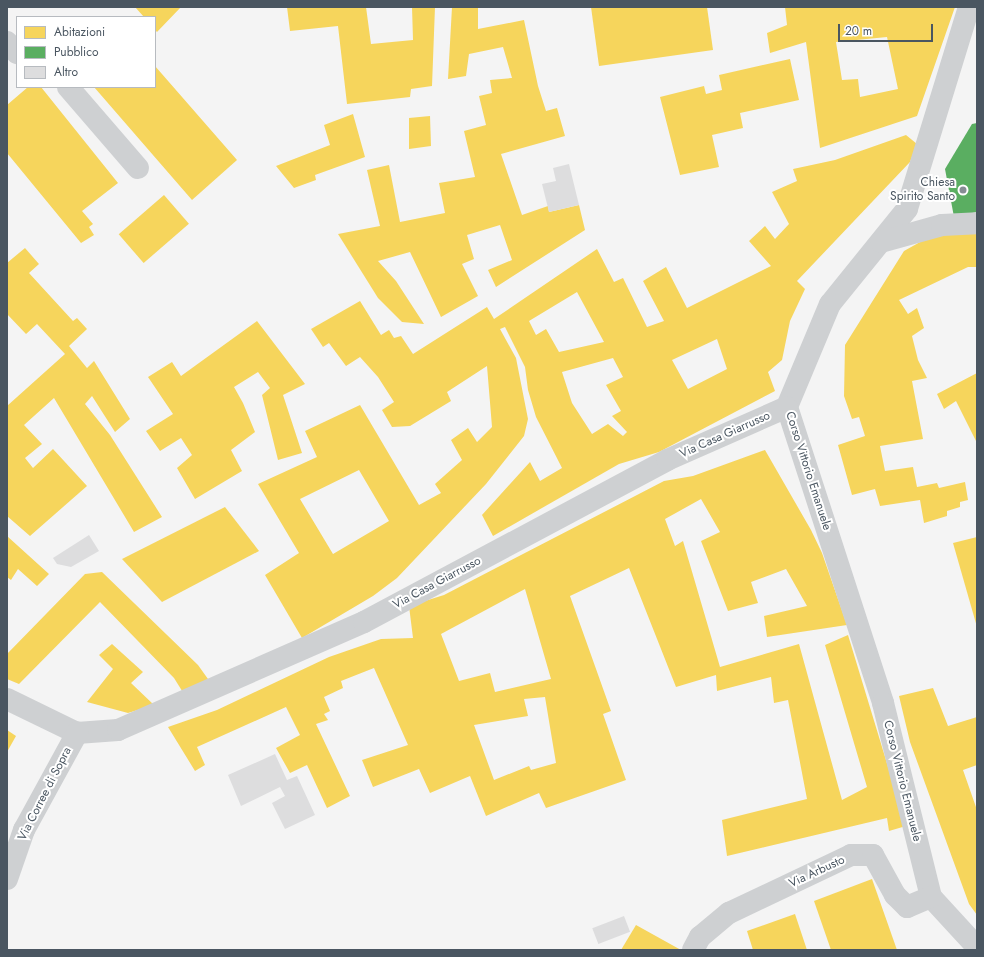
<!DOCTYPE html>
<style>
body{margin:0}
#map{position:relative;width:984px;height:957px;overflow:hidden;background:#f4f4f4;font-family:Jost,sans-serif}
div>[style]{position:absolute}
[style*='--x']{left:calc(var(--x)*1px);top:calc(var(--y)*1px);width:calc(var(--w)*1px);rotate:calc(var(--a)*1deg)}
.homes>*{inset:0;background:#f6d55c;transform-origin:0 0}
.public>*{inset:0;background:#5aae61}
.building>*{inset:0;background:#ddddde;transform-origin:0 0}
.minor>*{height:22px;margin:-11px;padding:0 11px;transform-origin:11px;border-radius:11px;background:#ced0d2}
.dots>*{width:11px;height:11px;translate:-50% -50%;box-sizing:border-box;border:2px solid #fff;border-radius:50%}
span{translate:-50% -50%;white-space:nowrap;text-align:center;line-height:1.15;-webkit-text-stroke:4px #fff;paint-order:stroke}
.poi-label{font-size:12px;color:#4a5661}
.right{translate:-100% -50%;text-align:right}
.street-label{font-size:12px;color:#4a5661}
.frame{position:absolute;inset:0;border:8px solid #4a5661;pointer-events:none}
.legend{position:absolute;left:16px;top:16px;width:140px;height:72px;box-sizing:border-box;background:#fff;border:1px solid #b7bbc0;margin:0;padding:5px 7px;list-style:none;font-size:12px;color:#4a5661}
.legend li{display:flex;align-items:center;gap:8px;height:20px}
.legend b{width:20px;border:1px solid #b7bbc0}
.scale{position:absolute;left:838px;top:24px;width:95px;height:18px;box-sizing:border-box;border:2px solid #4a5661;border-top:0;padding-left:5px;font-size:12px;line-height:14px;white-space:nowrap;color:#4a5661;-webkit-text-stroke:3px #fff;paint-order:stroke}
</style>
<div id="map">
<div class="homes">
<i style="clip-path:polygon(135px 7px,181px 7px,157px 32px,155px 30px,155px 17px,144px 17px)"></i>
<i style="clip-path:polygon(287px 7px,366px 7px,371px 44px,413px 40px,412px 7px,435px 7px,432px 86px,411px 89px,410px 97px,347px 104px,338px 26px,290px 31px)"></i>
<i style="clip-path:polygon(452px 7px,478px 7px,478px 29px,524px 20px,538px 86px,546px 111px,557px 108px,565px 136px,501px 154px,522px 215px,548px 206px,549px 212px,579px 205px,585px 230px,496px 287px,488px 270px,512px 260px,500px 225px,467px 235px,474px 259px,462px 264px,478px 296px,441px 317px,410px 252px,378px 261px,396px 281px,424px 324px,402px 322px,378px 298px,338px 234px,380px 226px,367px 170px,389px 165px,400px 222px,445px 213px,439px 183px,475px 177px,464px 131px,486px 125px,479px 96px,492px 93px,490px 80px,512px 78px,503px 47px,469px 54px,466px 76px,448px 79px)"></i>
<i style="clip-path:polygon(591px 7px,707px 7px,713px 50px,599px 66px)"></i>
<i style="clip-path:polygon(evenodd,785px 7px,955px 7px,917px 116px,820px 148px,806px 42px,770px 53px,767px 33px,787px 25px,785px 7px,887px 37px,898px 89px,860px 97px,858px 79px,842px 80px,836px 42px,887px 37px)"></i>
<i style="clip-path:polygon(790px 59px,799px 100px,740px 113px,743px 128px,712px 135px,719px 167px,680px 175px,660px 97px,704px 86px,706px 94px,722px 90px,719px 75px)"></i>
<i style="clip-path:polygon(155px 66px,237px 160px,192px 200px,94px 87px,155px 87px)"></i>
<i style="clip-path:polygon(28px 87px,41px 87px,118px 183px,82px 211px,93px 224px,89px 227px,94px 235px,81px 243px,7px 153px,7px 105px)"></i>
<i style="clip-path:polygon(353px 114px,365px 157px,315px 175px,316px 180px,294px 188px,276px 166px,330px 145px,324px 125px)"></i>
<i style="clip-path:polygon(430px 116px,431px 146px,409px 149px,409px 118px)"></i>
<i style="clip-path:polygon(evenodd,906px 135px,917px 144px,910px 162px,797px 281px,805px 289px,790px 321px,782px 360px,768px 372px,775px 391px,659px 452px,619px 464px,493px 536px,482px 515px,530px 462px,540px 481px,562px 468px,536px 417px,528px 390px,525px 367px,505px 327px,500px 329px,516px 358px,528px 419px,524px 436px,486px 484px,397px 578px,373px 596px,302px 638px,265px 575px,299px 553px,258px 484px,317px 457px,305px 431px,360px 405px,419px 505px,441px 493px,435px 484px,462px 460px,451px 440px,468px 428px,477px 442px,492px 427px,487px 366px,447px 392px,451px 401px,410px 426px,392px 427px,382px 410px,394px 402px,378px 377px,360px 357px,346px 366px,329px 343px,323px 347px,311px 329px,360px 301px,381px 335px,389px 330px,394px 338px,401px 336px,413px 354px,487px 307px,494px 319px,597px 249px,614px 282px,623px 278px,647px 327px,664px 321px,643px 281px,666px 267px,687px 308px,771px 266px,749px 241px,765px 226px,775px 239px,789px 224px,772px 192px,797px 181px,793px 169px,835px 160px,906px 135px,577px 292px,604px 342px,559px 352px,546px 329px,536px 335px,529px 321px,577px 292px,906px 135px,717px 339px,727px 369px,688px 389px,672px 360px,717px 339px,906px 135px,613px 358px,623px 377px,606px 385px,621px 411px,612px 416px,627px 432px,623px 436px,608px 424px,592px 434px,572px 403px,562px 372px,613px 358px,906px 135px,359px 470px,389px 521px,333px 554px,300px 499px,359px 470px)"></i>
<i style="left:164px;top:195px;width:38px;height:60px;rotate:49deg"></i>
<i style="clip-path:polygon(977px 229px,977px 267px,968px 267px,899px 300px,908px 314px,917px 308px,924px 328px,912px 336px,918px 360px,927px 378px,912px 381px,923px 439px,880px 446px,885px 471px,913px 467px,917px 487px,937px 483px,939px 488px,965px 482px,968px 500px,960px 502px,960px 507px,947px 511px,947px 516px,924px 523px,920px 500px,880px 506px,875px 489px,852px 495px,838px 445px,865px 436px,859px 417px,852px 419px,844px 396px,845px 345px,904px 251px,938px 232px)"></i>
<i style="clip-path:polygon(25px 248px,39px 264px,29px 273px,73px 321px,77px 318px,87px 329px,69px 346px,87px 368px,94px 361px,130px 419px,115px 432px,92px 396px,85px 404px,110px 435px,162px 517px,134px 532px,54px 398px,24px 425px,42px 444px,25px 458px,33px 468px,53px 449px,87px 486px,30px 536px,7px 516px,7px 406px,65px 354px,37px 324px,26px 334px,7px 314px,7px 263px)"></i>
<i style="clip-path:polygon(257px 321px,305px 384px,283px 395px,302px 453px,278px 460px,262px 395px,270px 388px,258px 372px,234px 387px,243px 403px,255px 432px,231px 450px,242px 471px,195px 499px,177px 468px,192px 455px,181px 438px,160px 451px,146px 431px,173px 414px,148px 377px,172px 362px,181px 376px)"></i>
<i style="clip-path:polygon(977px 373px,977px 443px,956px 401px,944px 409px,937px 394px)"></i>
<i style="clip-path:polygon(evenodd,765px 450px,811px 530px,822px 553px,847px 625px,767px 637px,764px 616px,807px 606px,786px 569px,751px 582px,758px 603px,728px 611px,701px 541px,720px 532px,701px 499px,665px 519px,675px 546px,683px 541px,720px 667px,799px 644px,842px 800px,867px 787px,825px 645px,848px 635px,906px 826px,889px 831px,887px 818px,727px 856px,722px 820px,807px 799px,788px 700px,774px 703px,771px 677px,717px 691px,716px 675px,676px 687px,629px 568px,570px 596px,611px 711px,603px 714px,626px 780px,546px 808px,539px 793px,486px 816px,470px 776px,430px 793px,419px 769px,373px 787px,362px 760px,408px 745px,374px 668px,341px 681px,343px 688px,324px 697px,330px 711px,324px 714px,328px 720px,316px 724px,350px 796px,327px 808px,307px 765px,290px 773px,276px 748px,300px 735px,286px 707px,197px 747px,205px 765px,195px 771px,168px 727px,217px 710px,329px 657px,381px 639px,413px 638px,409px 606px,444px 595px,664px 481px,693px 476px,765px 450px,525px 589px,551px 679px,495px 692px,490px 673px,459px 681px,441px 634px,525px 589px,765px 450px,545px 697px,556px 763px,531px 770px,529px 766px,494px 780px,474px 725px,528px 716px,524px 699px,545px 697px)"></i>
<i style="clip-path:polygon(225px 507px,259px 551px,162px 602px,122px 559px)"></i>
<i style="clip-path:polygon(7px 536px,49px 574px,37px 586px,18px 569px,11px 580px,7px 577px)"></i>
<i style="clip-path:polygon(977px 537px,977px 627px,953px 543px)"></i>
<i style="clip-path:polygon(102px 572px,198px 665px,208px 679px,184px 694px,174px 678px,100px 602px,19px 684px,7px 679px,7px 654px,85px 574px)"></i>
<i style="clip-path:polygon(112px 644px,143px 672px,131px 683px,154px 705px,128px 713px,87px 702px,113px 669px,99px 655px)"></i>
<i style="clip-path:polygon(933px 688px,948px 726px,977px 717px,977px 765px,963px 770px,977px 810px,977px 915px,969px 904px,910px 742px,899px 696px)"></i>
<i style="clip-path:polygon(7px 730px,16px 736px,7px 752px)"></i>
<i style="clip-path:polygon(872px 879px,897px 950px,831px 950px,814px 901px)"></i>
<i style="clip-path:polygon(795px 914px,807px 950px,753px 950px,747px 931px)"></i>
<i style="clip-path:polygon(636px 925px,681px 950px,621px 950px)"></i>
</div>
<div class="public">
<i style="clip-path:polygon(977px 123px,977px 212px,954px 217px,945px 169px,972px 124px)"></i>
</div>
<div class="building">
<i style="clip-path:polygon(569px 164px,579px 205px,549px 212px,542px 184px,556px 181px,553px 168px)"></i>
<i style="clip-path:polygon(89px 535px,99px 551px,71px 567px,57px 564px,53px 558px)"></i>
<i style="clip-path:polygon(275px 754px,287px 780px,297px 776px,315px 815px,285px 829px,272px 803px,285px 796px,280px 787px,241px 806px,228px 775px)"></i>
<i style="left:624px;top:916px;width:17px;height:34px;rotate:69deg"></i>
</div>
<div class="minor">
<i style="--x:969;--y:7;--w:211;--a:107.1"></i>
<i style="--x:907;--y:209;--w:122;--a:129"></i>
<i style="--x:830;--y:304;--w:112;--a:112.7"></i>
<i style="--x:787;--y:407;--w:311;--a:72"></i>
<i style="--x:883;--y:703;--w:200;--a:76.1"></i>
<i style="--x:931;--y:897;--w:68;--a:47.4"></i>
<i style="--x:7;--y:42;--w:15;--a:48"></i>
<i style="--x:68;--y:87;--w:107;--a:49.2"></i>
<i style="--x:881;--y:242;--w:63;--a:-15.6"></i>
<i style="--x:942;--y:225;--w:35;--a:-3"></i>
<i style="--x:7;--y:699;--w:78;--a:25.9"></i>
<i style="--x:77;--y:733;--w:41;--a:-4.2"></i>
<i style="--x:118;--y:730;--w:269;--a:-23.7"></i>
<i style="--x:364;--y:622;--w:344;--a:-28.1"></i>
<i style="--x:667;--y:460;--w:131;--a:-23.8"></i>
<i style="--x:7;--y:879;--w:52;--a:-70.9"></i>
<i style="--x:24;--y:830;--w:111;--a:-61.3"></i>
<i style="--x:693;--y:950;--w:15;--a:-62"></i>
<i style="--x:700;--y:937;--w:38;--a:-40"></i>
<i style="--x:729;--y:913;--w:135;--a:-25.4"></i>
<i style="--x:851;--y:855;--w:22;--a:0"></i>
<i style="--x:873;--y:855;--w:46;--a:61.2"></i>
<i style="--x:895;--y:895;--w:17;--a:45"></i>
<i style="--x:907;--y:907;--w:26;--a:-23"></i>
</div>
<div class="dots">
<i style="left:963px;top:190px;background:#868d94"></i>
</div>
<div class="poi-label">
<span class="right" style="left:955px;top:190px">Chiesa<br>Spirito Santo</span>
</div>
<div class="street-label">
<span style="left:725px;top:435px;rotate:-24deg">Via Casa Giarrusso</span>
<span style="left:808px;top:471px;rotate:72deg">Corso Vittorio Emanuele</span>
<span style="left:437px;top:583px;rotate:-28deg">Via Casa Giarrusso</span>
<span style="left:902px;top:781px;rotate:76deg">Corso Vittorio Emanuele</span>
<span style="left:45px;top:794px;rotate:-63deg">Via Corree di Sopra</span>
<span style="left:817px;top:872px;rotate:-25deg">Via Arbusto</span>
</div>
<div class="frame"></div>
<ul class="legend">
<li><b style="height:11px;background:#f6d55c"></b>Abitazioni</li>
<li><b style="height:11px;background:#5aae61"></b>Pubblico</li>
<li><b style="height:11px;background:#ddddde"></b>Altro</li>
</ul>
<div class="scale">20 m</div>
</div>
